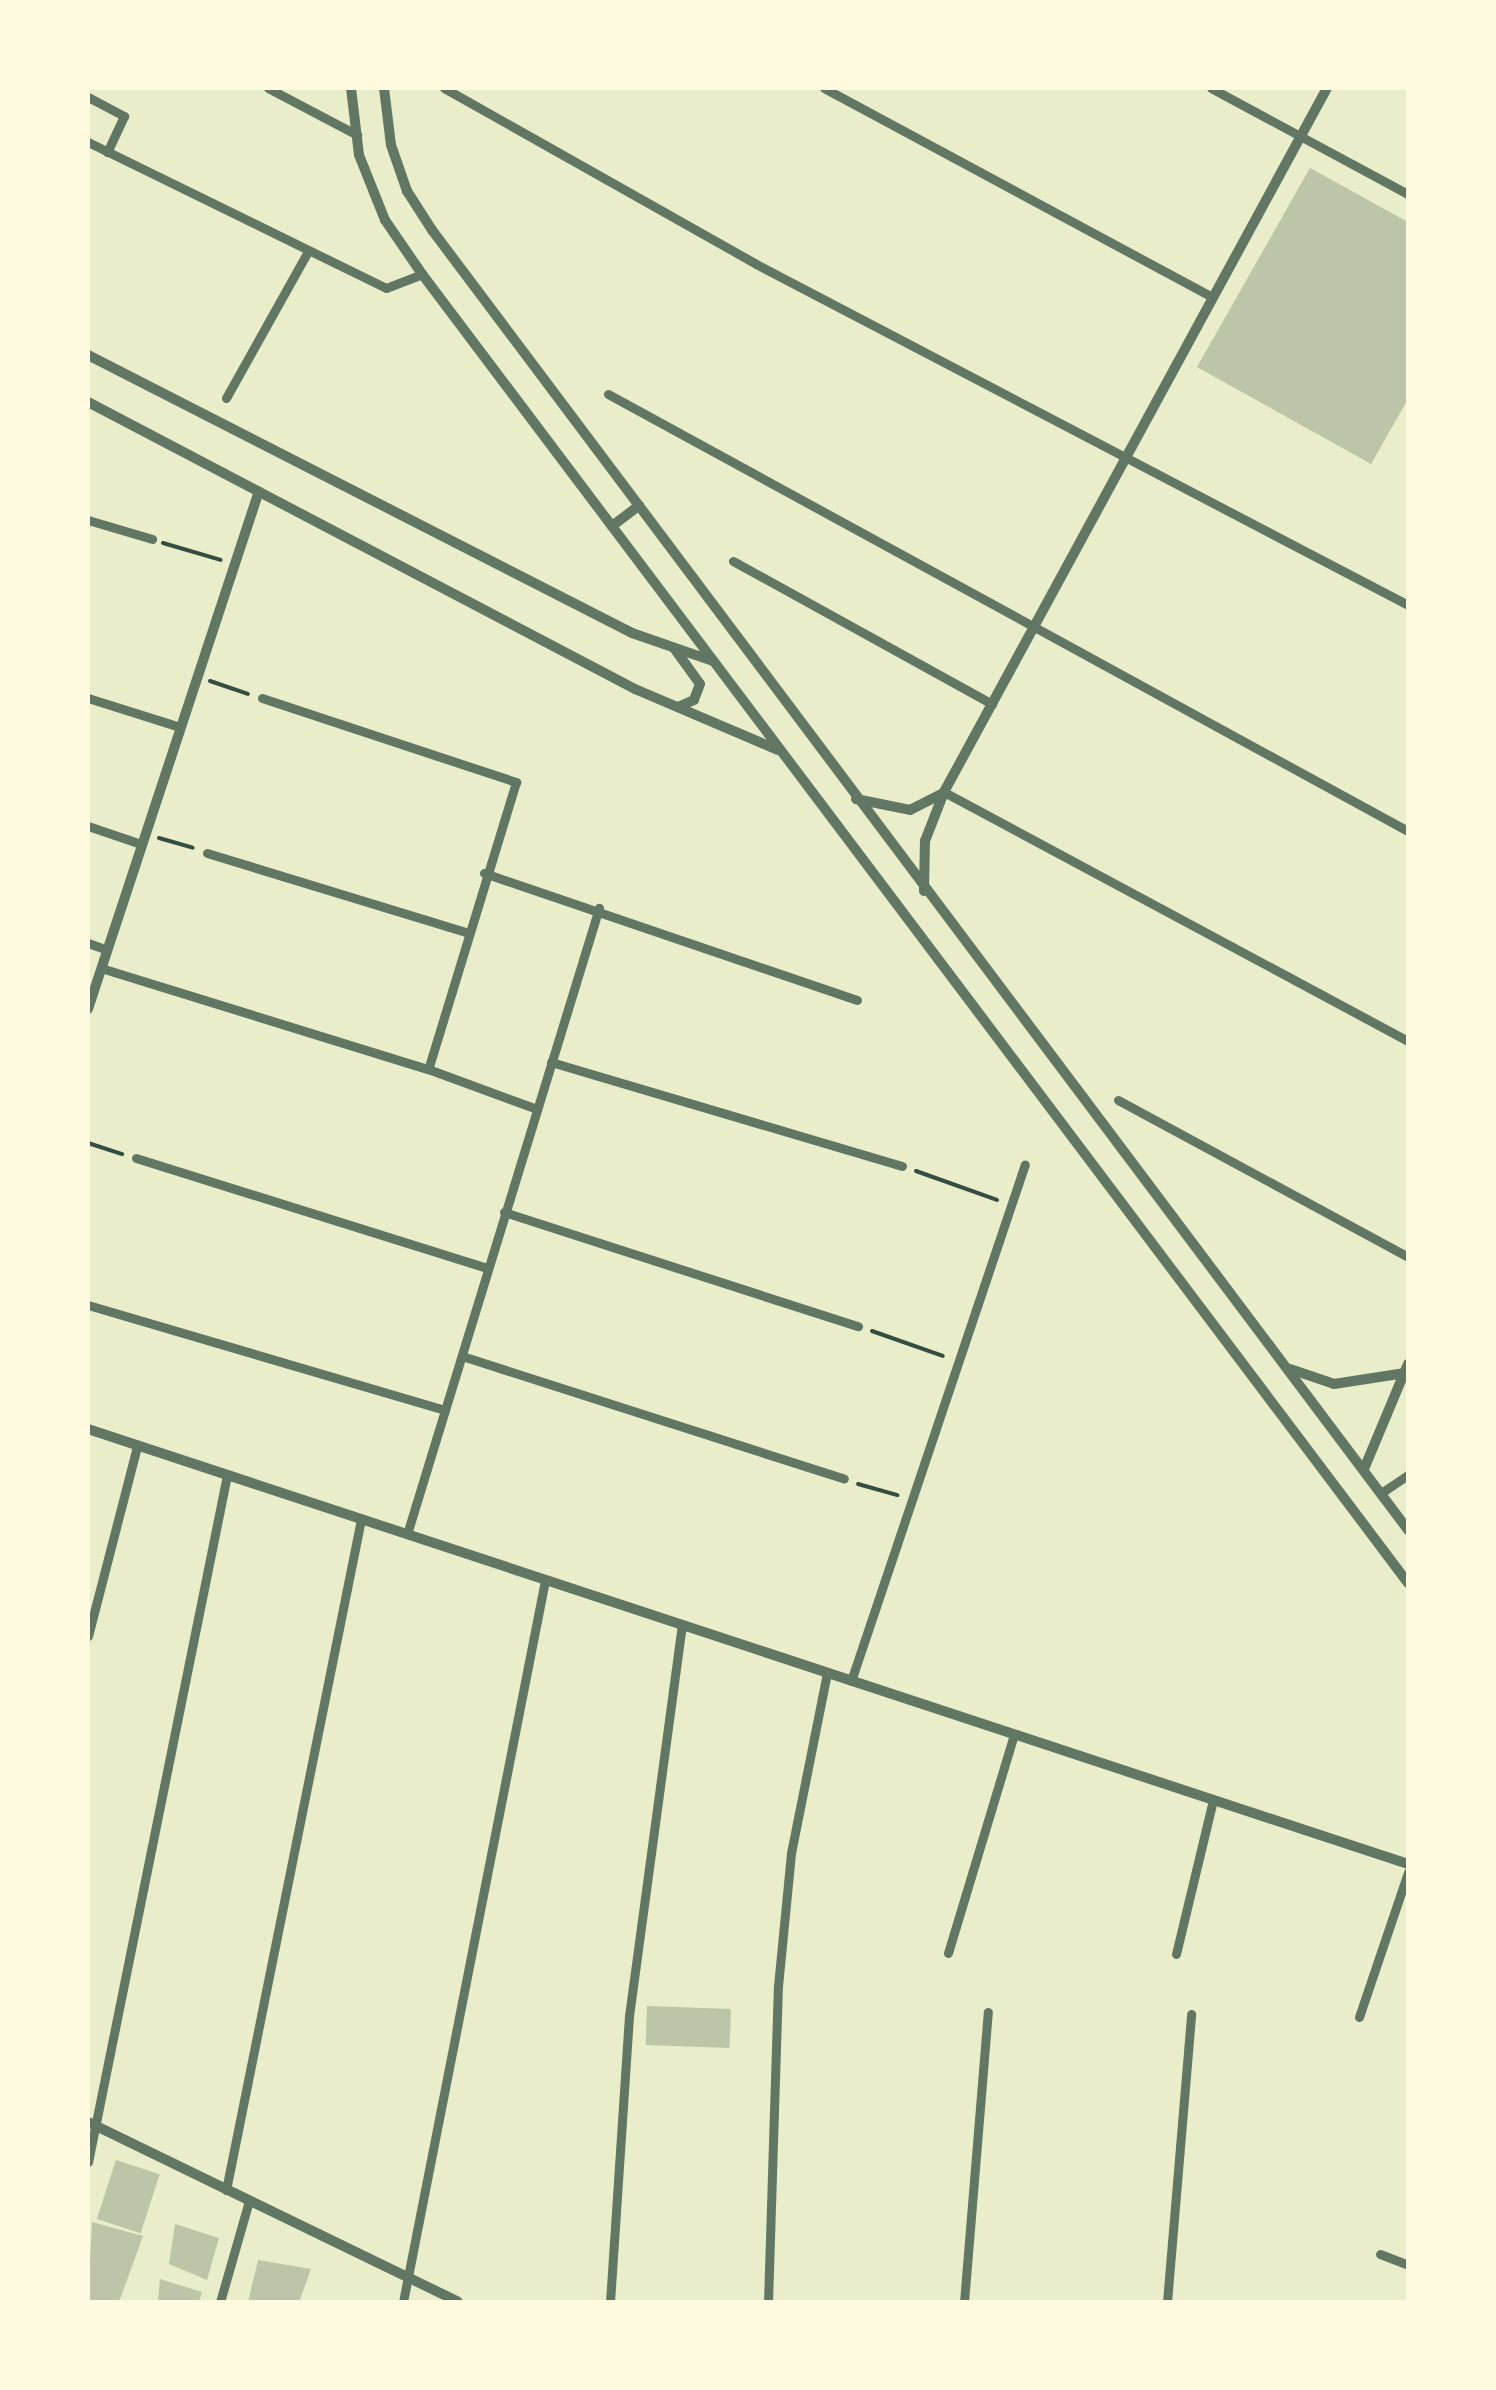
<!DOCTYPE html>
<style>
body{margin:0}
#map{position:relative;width:1496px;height:2390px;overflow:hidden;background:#e9edc9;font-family:"Nunito Sans",sans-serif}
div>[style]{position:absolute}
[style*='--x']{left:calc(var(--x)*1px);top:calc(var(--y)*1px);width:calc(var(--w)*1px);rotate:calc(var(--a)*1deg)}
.building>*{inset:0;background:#bcc5a7;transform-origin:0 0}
.path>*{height:4px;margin:-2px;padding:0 2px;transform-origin:2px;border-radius:2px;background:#344e41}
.minor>*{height:9px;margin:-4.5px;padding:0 4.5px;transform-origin:4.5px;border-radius:4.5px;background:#617663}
.tertiary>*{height:10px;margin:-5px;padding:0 5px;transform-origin:5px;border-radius:5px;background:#617663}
span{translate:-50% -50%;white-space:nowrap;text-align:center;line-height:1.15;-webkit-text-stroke:10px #fefae0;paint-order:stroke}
.frame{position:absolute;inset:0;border:90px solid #fefae0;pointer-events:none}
</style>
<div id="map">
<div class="building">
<i style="clip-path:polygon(1310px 168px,1408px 222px,1408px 399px,1371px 464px,1197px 367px)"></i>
<i style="left:647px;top:2006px;width:84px;height:39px;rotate:2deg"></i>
<i style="left:116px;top:2160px;width:46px;height:62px;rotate:18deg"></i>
<i style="clip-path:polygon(92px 2222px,143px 2236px,119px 2302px,88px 2302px)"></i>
<i style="clip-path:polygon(175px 2224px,219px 2238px,207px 2280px,169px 2264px)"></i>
<i style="clip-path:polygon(258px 2260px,311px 2269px,299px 2302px,248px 2302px)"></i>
<i style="clip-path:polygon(160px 2279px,202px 2292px,199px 2302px,158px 2302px)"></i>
</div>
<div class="path">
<i style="--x:163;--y:543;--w:60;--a:16.3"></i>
<i style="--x:210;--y:681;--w:40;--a:18.9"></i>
<i style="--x:159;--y:838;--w:35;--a:16"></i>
<i style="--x:88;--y:1143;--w:36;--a:18"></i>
<i style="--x:916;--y:1171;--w:86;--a:19.7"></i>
<i style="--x:872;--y:1331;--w:75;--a:19.4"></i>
<i style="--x:858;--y:1484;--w:41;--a:15.8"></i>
</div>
<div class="minor">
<i style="--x:268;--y:88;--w:101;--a:27.8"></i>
<i style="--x:444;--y:88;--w:358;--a:29.4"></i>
<i style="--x:756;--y:264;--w:736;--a:27.61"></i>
<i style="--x:824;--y:88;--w:441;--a:28.3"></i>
<i style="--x:1211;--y:88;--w:224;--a:28.3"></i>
<i style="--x:88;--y:97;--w:41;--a:27.8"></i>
<i style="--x:124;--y:116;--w:40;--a:115"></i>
<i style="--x:88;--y:142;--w:332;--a:26.1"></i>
<i style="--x:386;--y:288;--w:39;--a:-21"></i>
<i style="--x:608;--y:394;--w:912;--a:28.65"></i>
<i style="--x:226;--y:398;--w:166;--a:-60.8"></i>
<i style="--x:88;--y:520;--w:67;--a:16.5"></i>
<i style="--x:733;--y:561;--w:296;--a:28.9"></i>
<i style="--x:88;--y:698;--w:96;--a:17.5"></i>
<i style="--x:262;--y:698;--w:268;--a:18.3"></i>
<i style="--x:516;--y:782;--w:300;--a:107"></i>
<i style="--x:944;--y:792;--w:527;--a:28.22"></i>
<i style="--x:88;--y:826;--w:56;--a:18.8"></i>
<i style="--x:207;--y:853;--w:273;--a:17"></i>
<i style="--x:484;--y:873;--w:394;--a:18.8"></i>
<i style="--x:88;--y:943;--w:20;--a:20"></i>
<i style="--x:101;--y:968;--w:342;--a:17.2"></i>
<i style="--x:428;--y:1069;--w:116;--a:20.2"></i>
<i style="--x:551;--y:1062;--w:366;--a:16.5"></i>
<i style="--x:1118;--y:1100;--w:330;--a:28.4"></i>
<i style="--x:136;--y:1158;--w:369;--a:17.4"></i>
<i style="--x:504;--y:1212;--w:372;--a:17.9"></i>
<i style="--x:88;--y:1305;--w:372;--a:16.4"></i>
<i style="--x:462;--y:1356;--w:401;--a:17.8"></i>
<i style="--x:1381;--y:1493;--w:32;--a:-34"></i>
<i style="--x:407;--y:1534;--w:655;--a:-72.95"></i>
<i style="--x:88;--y:1636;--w:196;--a:-75.5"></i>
<i style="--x:851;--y:1681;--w:545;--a:-71.4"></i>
<i style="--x:948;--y:1953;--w:229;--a:-73.2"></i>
<i style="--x:1176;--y:1954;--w:158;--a:-76.5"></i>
<i style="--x:1359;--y:2017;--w:153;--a:-71.3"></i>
<i style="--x:88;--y:2162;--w:701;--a:-78.56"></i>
<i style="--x:226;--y:2190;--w:684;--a:-78.62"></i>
<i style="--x:1380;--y:2254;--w:30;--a:21"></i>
<i style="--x:220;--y:2302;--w:105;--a:-74"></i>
<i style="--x:403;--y:2302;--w:736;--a:-78.87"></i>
<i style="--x:610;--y:2302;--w:287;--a:-86.2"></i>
<i style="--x:629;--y:2016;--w:395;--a:-82.3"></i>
<i style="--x:768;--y:2302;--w:316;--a:-88.2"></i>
<i style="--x:778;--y:1986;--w:134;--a:-84.4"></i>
<i style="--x:791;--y:1853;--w:184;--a:-78.7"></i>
<i style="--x:964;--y:2302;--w:291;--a:-85.3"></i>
<i style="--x:1167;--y:2302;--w:289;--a:-85.2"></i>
</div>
<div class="tertiary">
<i style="--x:351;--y:88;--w:67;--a:83.2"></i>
<i style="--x:359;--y:155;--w:70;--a:68.2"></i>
<i style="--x:385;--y:220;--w:65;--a:55.6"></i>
<i style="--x:422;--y:274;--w:1639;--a:53.01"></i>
<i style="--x:384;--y:88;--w:57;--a:83"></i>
<i style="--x:391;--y:145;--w:49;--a:70.8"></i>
<i style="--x:407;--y:191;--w:46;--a:57.3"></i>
<i style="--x:432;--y:230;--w:1626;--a:53.1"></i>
<i style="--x:88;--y:355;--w:611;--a:27.07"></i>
<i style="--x:632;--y:633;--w:86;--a:19.1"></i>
<i style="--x:88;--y:402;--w:618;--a:27.69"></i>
<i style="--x:635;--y:689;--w:155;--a:23.1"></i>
<i style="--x:612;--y:526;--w:34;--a:-37"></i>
<i style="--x:674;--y:648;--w:44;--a:54.2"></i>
<i style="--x:700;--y:684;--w:17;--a:111"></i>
<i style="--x:694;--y:700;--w:17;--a:156"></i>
<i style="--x:856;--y:799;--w:55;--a:11.5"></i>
<i style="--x:910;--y:810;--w:37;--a:-27"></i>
<i style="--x:924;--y:891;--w:50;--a:-88.9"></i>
<i style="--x:925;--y:841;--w:53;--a:-68.8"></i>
<i style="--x:944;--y:792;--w:801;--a:-61.45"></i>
<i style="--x:88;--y:1009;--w:545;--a:-71.73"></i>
<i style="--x:1290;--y:1369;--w:46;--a:18.8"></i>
<i style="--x:1334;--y:1384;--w:72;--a:-8.8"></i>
<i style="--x:88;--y:1429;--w:1390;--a:18.24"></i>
<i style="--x:1364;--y:1469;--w:114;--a:-67.3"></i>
<i style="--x:88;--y:2122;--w:411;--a:25.9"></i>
</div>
<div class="frame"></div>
</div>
